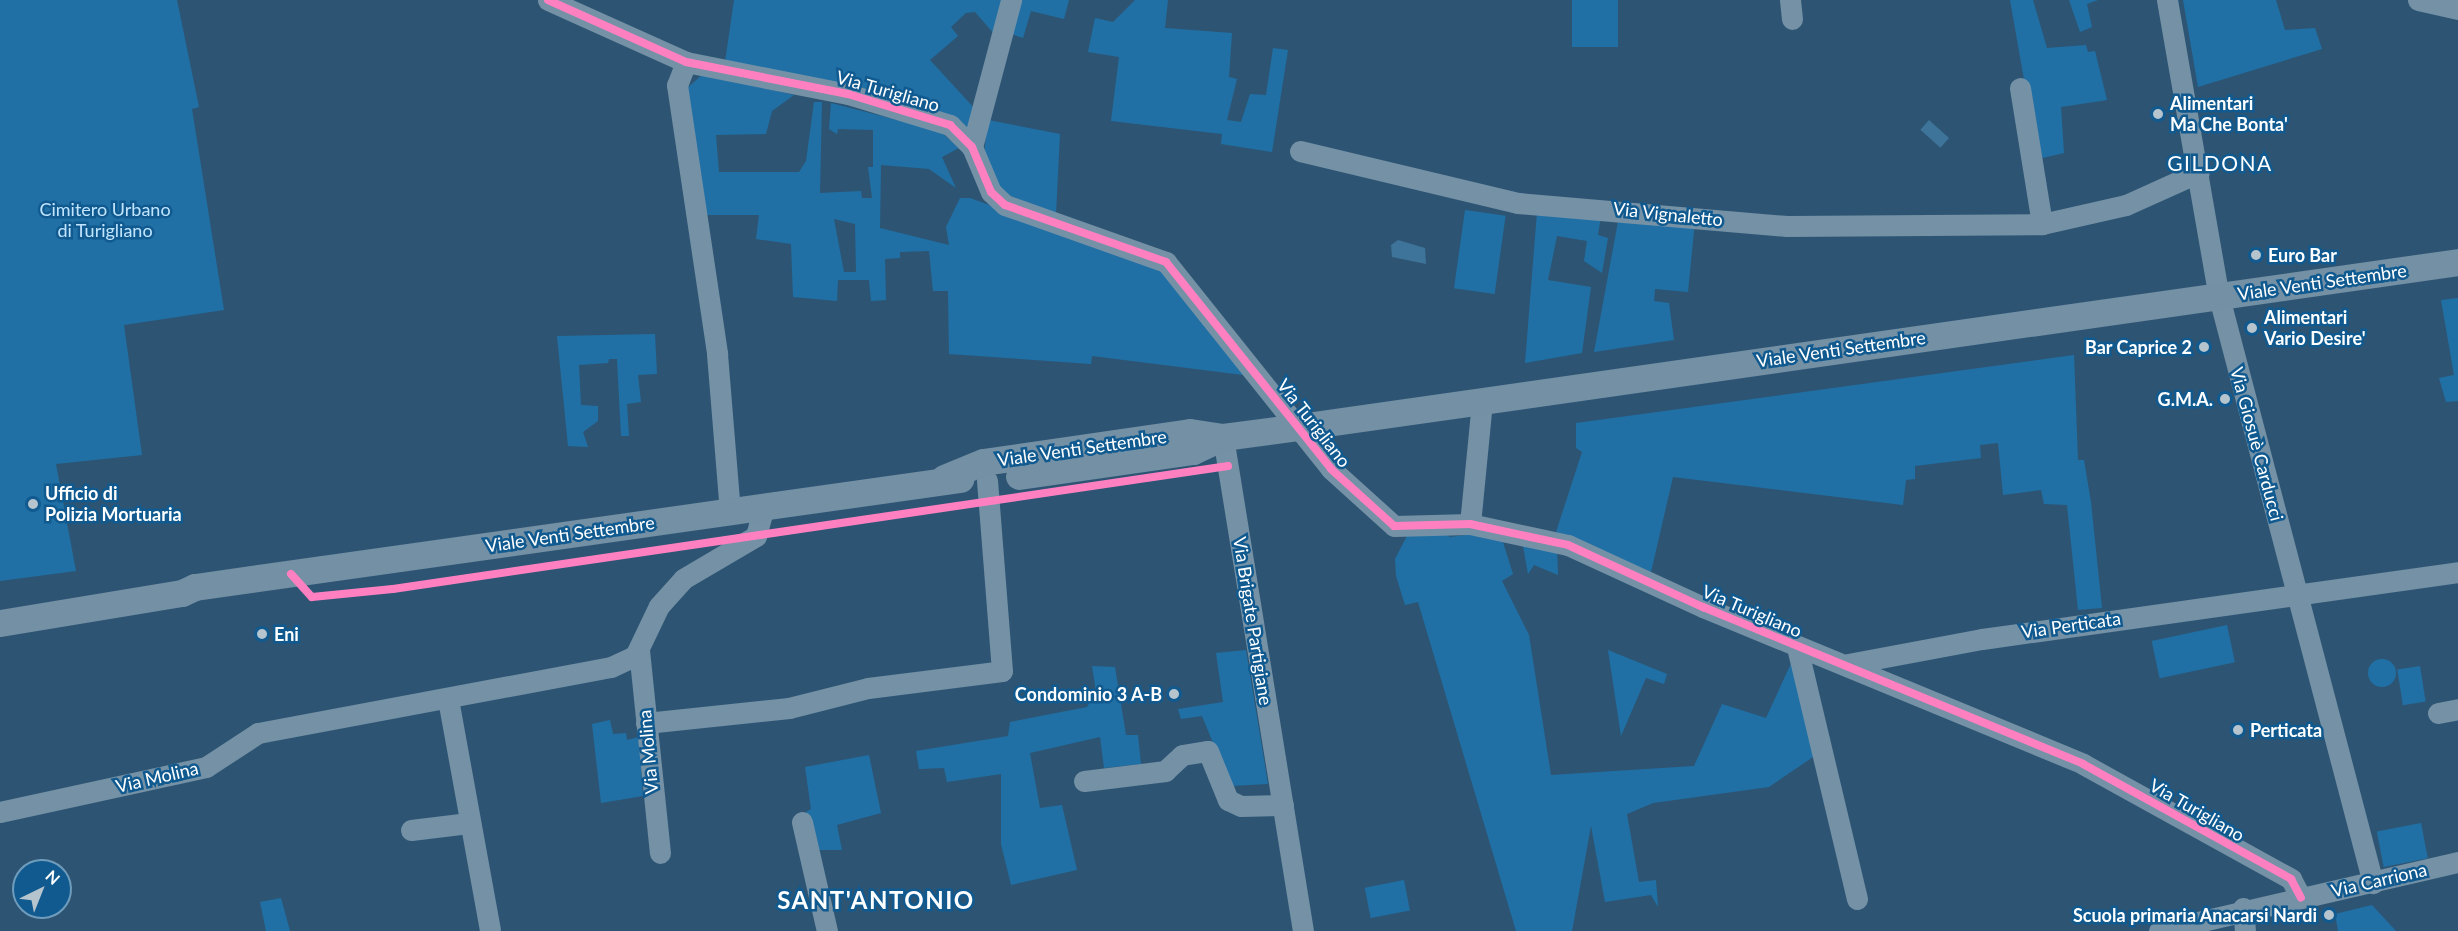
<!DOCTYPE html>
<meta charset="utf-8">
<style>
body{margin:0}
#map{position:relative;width:2458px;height:931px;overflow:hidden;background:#2d5573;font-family:Lato,sans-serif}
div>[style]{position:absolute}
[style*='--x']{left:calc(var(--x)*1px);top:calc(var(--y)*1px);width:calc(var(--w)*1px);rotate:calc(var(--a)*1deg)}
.green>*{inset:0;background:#2070a6;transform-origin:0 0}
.round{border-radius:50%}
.water>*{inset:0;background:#3e739a;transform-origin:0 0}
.minor>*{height:21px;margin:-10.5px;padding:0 10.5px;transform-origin:10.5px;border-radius:10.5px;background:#7491a6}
.major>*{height:27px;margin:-13.5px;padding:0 13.5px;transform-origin:13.5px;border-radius:13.5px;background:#7490a5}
.cycleway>*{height:8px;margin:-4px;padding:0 4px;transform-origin:4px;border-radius:4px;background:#ff80c0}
.dots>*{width:16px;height:16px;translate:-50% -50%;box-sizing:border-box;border:3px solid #105a90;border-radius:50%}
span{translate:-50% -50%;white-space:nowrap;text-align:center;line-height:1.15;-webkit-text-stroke:5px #105a90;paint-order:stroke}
.street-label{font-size:18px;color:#fff}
.poi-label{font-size:18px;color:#fff;font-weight:700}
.left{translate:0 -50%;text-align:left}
.right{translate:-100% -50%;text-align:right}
.park-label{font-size:18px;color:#c1e5fe}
.quarter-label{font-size:21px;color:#fff;letter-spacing:1.5px}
.district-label{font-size:24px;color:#fff;font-weight:700;letter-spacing:1.5px}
.north{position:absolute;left:12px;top:859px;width:60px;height:60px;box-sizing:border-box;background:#105a90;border:2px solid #709cbc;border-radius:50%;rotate:43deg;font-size:16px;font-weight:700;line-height:24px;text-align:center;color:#fff}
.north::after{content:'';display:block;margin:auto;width:21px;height:27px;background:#b6c4ce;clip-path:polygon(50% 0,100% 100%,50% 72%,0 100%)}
</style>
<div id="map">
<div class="green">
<i style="clip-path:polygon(0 0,177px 0,199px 107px,192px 109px,224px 310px,124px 325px,142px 455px,56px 464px,76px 571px,0 581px)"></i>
<i style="clip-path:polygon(734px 0,1006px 0,996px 36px,975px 12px,966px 13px,951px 27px,958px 36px,930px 60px,975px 109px,970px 134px,725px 62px)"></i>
<i style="clip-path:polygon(1015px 0,1069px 0,1064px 19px,1031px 11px,1023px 38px,1008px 33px)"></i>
<i style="clip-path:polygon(1135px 0,1168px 0,1165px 28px,1232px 33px,1229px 77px,1237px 79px,1227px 120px,1241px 122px,1250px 94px,1266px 95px,1273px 48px,1288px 50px,1272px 152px,1221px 144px,1222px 134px,1111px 121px,1119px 57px,1088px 52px,1095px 18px,1113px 22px)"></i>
<i style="left:1572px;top:0;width:46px;height:47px"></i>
<i style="clip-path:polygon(2010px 0,2033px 0,2047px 48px,2086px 45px,2088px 52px,2095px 51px,2107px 100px,2061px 107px,2064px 153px,2038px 159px)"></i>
<i style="clip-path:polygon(2069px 0,2098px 0,2087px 4px,2092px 27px,2080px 32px)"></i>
<i style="clip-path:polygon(2183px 0,2276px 0,2285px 30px,2315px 28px,2322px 49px,2198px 87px)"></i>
<i style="clip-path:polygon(evenodd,703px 74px,794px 95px,772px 111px,766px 134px,716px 135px,719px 172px,799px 172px,806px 161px,814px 102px,822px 102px,820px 193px,861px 191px,862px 198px,872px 198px,868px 167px,873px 167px,873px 130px,838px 129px,837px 134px,829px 129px,831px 103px,940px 131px,959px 148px,942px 157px,956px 188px,929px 169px,881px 165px,880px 228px,949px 245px,946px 227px,960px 198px,970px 198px,1157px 266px,1251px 376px,1092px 356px,1091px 364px,949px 354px,948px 291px,933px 291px,929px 251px,900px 252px,900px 258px,885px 259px,886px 300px,871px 301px,869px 280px,838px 280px,837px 301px,793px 297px,791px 244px,756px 239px,759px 215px,705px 215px,685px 90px,703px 74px,834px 219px,855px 224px,856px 272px,844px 272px,834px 219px)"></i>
<i style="clip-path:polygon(988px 120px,1060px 134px,1056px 214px,1002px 193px,984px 153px)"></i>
<i style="left:1465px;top:210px;width:41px;height:79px;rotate:8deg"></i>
<i style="clip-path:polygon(1537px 212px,1601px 216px,1598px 235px,1608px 238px,1602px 273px,1584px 261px,1587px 241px,1557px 236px,1548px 280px,1591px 287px,1582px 353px,1525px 363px)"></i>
<i style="clip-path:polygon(1619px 216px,1695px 221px,1688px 292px,1655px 289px,1654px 301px,1669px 303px,1674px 340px,1594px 352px)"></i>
<i style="clip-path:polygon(2458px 298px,2458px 401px,2446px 402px,2439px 378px,2454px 375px,2441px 300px)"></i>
<i style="clip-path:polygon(655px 334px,657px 374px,638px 375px,641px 402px,627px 404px,629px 436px,621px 436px,617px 359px,609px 359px,608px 363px,579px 365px,581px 405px,598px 406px,598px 421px,583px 432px,588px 447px,568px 446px,557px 336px)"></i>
<i style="clip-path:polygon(2074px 355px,2078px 460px,2084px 460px,2091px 502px,2102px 608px,2078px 610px,2067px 505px,2044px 504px,2041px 490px,2003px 495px,1998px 443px,1980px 445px,1981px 458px,1915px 466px,1915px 479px,1906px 480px,1903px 505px,1673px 477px,1651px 572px,1556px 532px,1582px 452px,1576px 448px,1576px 423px)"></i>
<i style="clip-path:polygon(1449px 529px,1449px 537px,1476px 534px,1502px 539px,1513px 574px,1502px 581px,1529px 635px,1551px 775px,1694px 766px,1722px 704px,1766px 718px,1794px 657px,1816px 755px,1769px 787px,1653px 803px,1627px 814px,1639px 882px,1656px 880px,1658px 907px,1651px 895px,1605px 902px,1591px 826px,1572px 931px,1516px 931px,1418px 602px,1405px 605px,1396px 576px,1395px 559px,1410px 530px)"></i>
<i style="clip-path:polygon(1523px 546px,1557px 547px,1558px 575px,1534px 565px,1528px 574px)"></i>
<i style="left:2227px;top:625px;width:38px;height:77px;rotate:78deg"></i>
<i style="clip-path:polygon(1246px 650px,1268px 784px,1231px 786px,1202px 716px,1181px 719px,1178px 709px,1223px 702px,1216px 653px)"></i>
<i style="clip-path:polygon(1608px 650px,1667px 674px,1664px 684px,1646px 678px,1621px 736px)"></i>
<i class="round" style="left:2368px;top:659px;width:28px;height:28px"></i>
<i style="clip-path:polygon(1092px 666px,1115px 667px,1126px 735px,1138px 735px,1141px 764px,1104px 768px,1100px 737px,1030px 753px,1040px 808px,1062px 805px,1077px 870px,1011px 885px,1001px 844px,1001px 774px,947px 782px,944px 768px,919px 769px,916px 751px,1008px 736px,1010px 722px,1087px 707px,1096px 692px)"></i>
<i style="left:2420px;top:666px;width:36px;height:23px;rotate:81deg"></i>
<i style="clip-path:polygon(610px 720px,613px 734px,626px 733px,627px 740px,639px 737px,643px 796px,601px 803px,592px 724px)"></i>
<i style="clip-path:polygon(869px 755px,881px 813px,837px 825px,842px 850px,815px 850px,806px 812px,811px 809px,805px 767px)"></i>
<i style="left:2421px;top:823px;width:36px;height:45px;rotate:79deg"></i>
<i style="left:1404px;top:880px;width:31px;height:40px;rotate:79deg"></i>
<i style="clip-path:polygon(281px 898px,290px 931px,266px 931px,260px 902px)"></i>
<i style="clip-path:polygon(2372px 905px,2396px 931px,2338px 931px,2335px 914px)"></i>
</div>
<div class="water">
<i style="left:1929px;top:120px;width:27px;height:13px;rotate:42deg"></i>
<i style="clip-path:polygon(1398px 240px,1425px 248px,1426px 264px,1392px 257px,1391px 245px)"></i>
</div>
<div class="minor">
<i style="--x:548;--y:0;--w:151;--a:24.2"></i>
<i style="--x:686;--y:62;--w:165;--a:11.2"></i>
<i style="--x:848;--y:94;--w:107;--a:16.9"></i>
<i style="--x:950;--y:125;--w:31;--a:45"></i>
<i style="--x:972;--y:147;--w:49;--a:67.1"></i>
<i style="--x:991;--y:192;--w:19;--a:43"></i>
<i style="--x:1005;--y:205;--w:171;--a:19.5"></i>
<i style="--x:1166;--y:262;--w:265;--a:51.4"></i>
<i style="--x:1331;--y:469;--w:85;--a:42.1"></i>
<i style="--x:1394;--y:526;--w:76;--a:-1.5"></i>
<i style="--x:1470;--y:524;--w:100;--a:12.1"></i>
<i style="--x:1568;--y:545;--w:149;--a:24.7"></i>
<i style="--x:1703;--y:607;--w:411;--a:22.4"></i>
<i style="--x:2083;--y:764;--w:238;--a:28.9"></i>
<i style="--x:2291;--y:879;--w:21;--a:62"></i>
<i style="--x:1790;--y:0;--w:19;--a:84"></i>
<i style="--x:2167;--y:0;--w:302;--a:80.1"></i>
<i style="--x:2219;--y:297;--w:606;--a:75.28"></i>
<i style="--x:2418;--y:0;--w:41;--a:12.7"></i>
<i style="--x:686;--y:62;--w:25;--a:111"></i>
<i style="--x:677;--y:85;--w:272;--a:81.5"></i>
<i style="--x:717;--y:354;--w:158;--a:85.3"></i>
<i style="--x:2020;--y:88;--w:138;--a:80.8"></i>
<i style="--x:972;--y:147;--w:152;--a:-75.1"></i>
<i style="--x:1300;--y:151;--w:224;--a:13.4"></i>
<i style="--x:1518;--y:203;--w:270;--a:4.9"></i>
<i style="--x:1787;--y:226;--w:255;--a:-0.4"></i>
<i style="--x:2042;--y:224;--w:86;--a:-12.7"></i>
<i style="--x:2126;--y:205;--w:80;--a:-24.3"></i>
<i style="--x:1223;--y:437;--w:500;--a:80.8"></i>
<i style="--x:1470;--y:524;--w:123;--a:-84.4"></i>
<i style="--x:1797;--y:647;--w:259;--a:76.6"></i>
<i style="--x:639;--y:650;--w:204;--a:84.1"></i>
<i style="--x:1848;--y:664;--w:136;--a:-10.6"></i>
<i style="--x:1982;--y:639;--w:481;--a:-8"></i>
<i style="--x:448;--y:699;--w:234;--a:79.7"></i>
<i style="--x:2438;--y:713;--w:20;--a:-11"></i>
<i style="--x:646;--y:723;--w:144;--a:-6"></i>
<i style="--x:789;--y:708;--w:81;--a:-14.2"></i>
<i style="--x:868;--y:688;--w:135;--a:-7.2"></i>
<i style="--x:1002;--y:671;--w:191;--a:-94.5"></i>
<i style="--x:1084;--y:781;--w:82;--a:-7"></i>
<i style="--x:1165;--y:771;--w:23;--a:-43"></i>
<i style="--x:1182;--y:755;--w:26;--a:-9"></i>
<i style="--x:1208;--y:751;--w:53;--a:67.8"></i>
<i style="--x:1228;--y:800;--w:14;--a:25"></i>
<i style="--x:1241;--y:806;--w:42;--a:-1.4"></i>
<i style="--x:0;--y:812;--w:211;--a:-12.3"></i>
<i style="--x:206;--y:767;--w:62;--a:-33.2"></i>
<i style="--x:258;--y:733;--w:359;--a:-10.6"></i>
<i style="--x:611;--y:667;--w:26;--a:-25"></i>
<i style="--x:635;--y:656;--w:55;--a:-64.4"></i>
<i style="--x:659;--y:606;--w:36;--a:-48"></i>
<i style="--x:683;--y:579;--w:85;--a:-30.5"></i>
<i style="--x:756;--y:536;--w:31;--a:-75"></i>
<i style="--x:802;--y:822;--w:112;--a:77.1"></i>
<i style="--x:411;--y:830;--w:58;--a:-6.9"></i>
<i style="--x:2243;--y:908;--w:23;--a:85"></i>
<i style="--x:2159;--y:931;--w:307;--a:-13"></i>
</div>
<div class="major">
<i style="--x:1019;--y:476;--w:176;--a:-8.2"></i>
<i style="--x:1193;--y:451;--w:33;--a:-25"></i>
<i style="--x:944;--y:478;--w:42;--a:-22.3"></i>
<i style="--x:983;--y:462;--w:209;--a:-8.2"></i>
<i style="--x:1190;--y:432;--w:33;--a:9"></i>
<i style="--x:1223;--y:437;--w:77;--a:-7.5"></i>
<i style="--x:1299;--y:427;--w:1171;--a:-8.1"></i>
<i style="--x:0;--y:623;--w:184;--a:-9.4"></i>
<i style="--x:182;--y:593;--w:14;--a:-25"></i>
<i style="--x:195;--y:587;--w:773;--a:-8.04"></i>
</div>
<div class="cycleway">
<i style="--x:548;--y:0;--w:151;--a:24.2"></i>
<i style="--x:686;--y:62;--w:165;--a:11.2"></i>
<i style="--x:848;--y:94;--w:107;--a:16.9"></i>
<i style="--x:950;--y:125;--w:31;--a:45"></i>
<i style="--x:972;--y:147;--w:49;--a:67.1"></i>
<i style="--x:991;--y:192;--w:19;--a:43"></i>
<i style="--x:1005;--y:205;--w:171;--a:19.5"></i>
<i style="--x:1166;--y:262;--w:265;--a:51.4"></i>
<i style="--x:1331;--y:469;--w:85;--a:42.1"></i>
<i style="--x:1394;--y:526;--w:76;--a:-1.5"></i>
<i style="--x:1470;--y:524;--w:100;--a:12.1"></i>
<i style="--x:1568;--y:545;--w:149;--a:24.7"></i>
<i style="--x:1703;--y:607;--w:411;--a:22.4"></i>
<i style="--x:2083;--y:764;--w:238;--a:28.9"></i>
<i style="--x:2291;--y:879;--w:21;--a:62"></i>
<i style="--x:291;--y:574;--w:31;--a:48"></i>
<i style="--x:312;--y:597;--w:81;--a:-5.6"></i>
<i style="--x:393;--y:589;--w:844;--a:-8.38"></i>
</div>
<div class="dots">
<i style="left:2158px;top:114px;background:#b6c4ce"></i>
<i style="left:2256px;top:255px;background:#b6c4ce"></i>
<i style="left:2252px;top:328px;background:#b6c4ce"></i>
<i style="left:2204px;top:347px;background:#b6c4ce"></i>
<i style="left:2225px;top:399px;background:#b6c4ce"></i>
<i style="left:33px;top:504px;background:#b6c4ce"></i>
<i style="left:262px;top:634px;background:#b6c4ce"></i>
<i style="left:1174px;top:694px;background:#b6c4ce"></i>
<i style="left:2238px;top:730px;background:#b6c4ce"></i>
<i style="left:2329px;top:915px;background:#b6c4ce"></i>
</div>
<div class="street-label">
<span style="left:888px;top:91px;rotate:16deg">Via Turigliano</span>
<span style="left:1668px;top:214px;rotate:6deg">Via Vignaletto</span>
<span style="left:2322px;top:282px;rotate:-8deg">Viale Venti Settembre</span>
<span style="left:1841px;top:349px;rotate:-8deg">Viale Venti Settembre</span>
<span style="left:1314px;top:423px;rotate:52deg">Via Turigliano</span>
<span style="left:2257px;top:444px;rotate:75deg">Via Giosuè Carducci</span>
<span style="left:1082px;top:448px;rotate:-8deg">Viale Venti Settembre</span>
<span style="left:570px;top:534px;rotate:-8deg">Viale Venti Settembre</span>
<span style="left:1752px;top:611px;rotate:23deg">Via Turigliano</span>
<span style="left:1253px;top:621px;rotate:81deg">Via Brigate Partigiane</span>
<span style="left:2071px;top:625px;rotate:-8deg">Via Perticata</span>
<span style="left:648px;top:752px;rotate:-95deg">Via Molina</span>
<span style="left:157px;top:777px;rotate:-13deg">Via Molina</span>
<span style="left:2197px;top:810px;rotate:30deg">Via Turigliano</span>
<span style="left:2379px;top:880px;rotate:-13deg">Via Carriona</span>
</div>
<div class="poi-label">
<span class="left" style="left:2170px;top:114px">Alimentari<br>Ma Che Bonta'</span>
<span class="left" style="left:2268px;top:255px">Euro Bar</span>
<span class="left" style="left:2264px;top:328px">Alimentari<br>Vario Desire'</span>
<span class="right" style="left:2192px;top:347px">Bar Caprice 2</span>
<span class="right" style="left:2213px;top:399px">G.M.A.</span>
<span class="left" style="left:45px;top:504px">Ufficio di<br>Polizia Mortuaria</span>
<span class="left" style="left:274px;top:634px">Eni</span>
<span class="right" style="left:1162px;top:694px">Condominio 3 A-B</span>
<span class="left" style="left:2250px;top:730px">Perticata</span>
<span class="right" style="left:2317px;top:915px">Scuola primaria Anacarsi Nardi</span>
</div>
<div class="park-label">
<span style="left:105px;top:220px">Cimitero Urbano<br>di Turigliano</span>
</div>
<div class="quarter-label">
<span style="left:2220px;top:163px">GILDONA</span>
</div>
<div class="district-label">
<span style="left:876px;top:900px">SANT'ANTONIO</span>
</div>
<div class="north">N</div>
</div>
